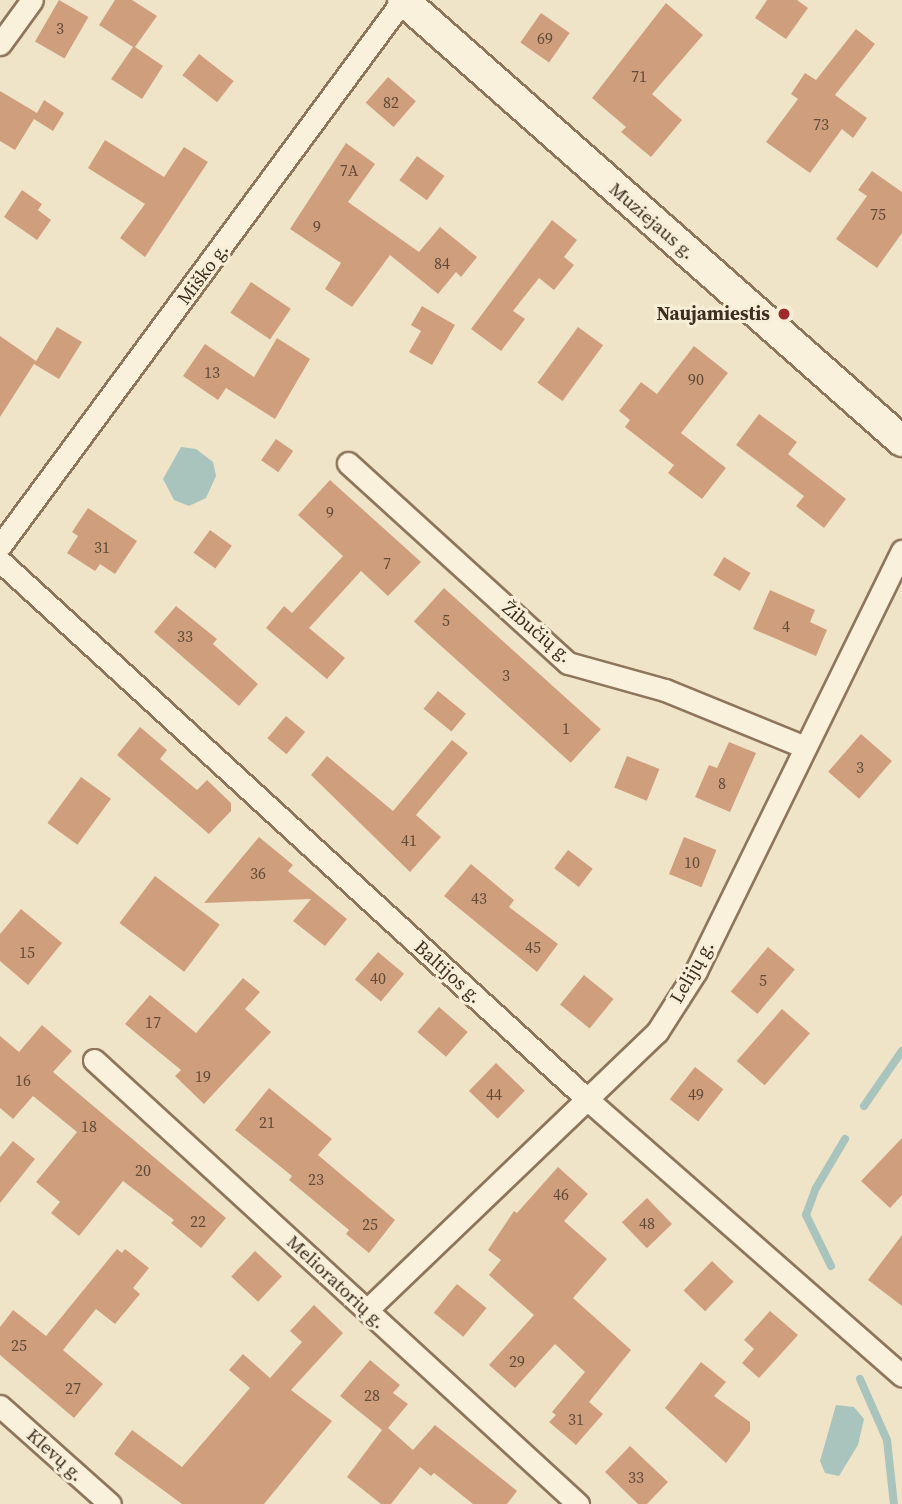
<!DOCTYPE html>
<meta charset="utf-8">
<style>
body{margin:0}
#map{position:relative;width:902px;height:1504px;overflow:hidden;background:#f0e4c8;font-family:"Source Serif 4",serif}
div>[style]{position:absolute}
[style*='--x']{left:calc(var(--x)*1px);top:calc(var(--y)*1px);width:calc(var(--w)*1px);rotate:calc(var(--a)*1deg)}
.water>*{inset:0;background:#a9c4bc}
.stream>*{height:8px;margin:-4px;padding:0 4px;transform-origin:4px;border-radius:4px;background:#a9c4bc}
.building>*{inset:0;background:#cf9f7d;transform-origin:0 0}
.roads{filter:drop-shadow(2px 0 #8d765c) drop-shadow(-2px 0 #8d765c) drop-shadow(0 2px #8d765c) drop-shadow(0 -2px #8d765c)}
.street>*{height:21px;margin:-10.5px;padding:0 10.5px;transform-origin:10.5px;border-radius:10.5px;background:#faf1dc}
.secondary>*{height:30px;margin:-15px;padding:0 15px;transform-origin:15px;border-radius:15px;background:#faf1dc}
.dots>*{width:19px;height:19px;translate:-50% -50%;box-sizing:border-box;border:4px solid #f7eed8;border-radius:50%}
span{translate:-50% -50%;white-space:nowrap;text-align:center;line-height:1.15;-webkit-text-stroke:6px #f7eed8;paint-order:stroke}
.number-label{font-size:16px;color:#624a37}
.number-label span{-webkit-text-stroke-width:0}
.street-label{font-size:19px;color:#3d2e20}
.poi-label{font-size:19px;color:#3d2e20;font-weight:700}
.right{translate:-100% -50%;text-align:right}
</style>
<div id="map">
<div class="water">
<i style="clip-path:polygon(181px 447px,196px 449px,213px 462px,216px 476px,206px 498px,189px 506px,174px 500px,163px 479px)"></i>
<i style="clip-path:polygon(836px 1405px,854px 1407px,864px 1419px,858px 1445px,839px 1476px,825px 1473px,820px 1461px)"></i>
</div>
<div class="stream">
<i style="--x:864;--y:1106;--w:67;--a:-55.4"></i>
<i style="--x:831;--y:1266;--w:57;--a:-116.1"></i>
<i style="--x:806;--y:1215;--w:29;--a:-70"></i>
<i style="--x:816;--y:1188;--w:57;--a:-59.4"></i>
<i style="--x:860;--y:1379;--w:67;--a:66.1"></i>
<i style="--x:887;--y:1440;--w:64;--a:83.8"></i>
</div>
<div class="building">
<i style="left:59px;top:0;width:34px;height:48px;rotate:30deg"></i>
<i style="clip-path:polygon(115px 0,132px 0,157px 16px,135px 47px,163px 66px,142px 99px,111px 79px,133px 47px,99px 25px)"></i>
<i style="clip-path:polygon(767px 0,797px 0,808px 8px,786px 39px,755px 18px)"></i>
<i style="clip-path:polygon(666px 3px,703px 35px,652px 94px,682px 120px,651px 157px,621px 132px,626px 127px,592px 98px)"></i>
<i style="left:541px;top:13px;width:35px;height:36px;rotate:35deg"></i>
<i style="clip-path:polygon(856px 29px,875px 44px,835px 95px,867px 118px,853px 138px,842px 129px,810px 173px,766px 142px,798px 99px,791px 94px,805px 73px,816px 80px)"></i>
<i style="left:199px;top:54px;width:44px;height:27px;rotate:38deg"></i>
<i style="left:388px;top:77px;width:37px;height:34px;rotate:41deg"></i>
<i style="clip-path:polygon(0 91px,37px 113px,44px 100px,64px 113px,53px 131px,34px 119px,15px 150px,0 141px)"></i>
<i style="clip-path:polygon(105px 140px,164px 177px,184px 147px,208px 162px,145px 257px,120px 238px,145px 204px,88px 168px)"></i>
<i style="clip-path:polygon(346px 143px,375px 164px,348px 202px,419px 252px,440px 227px,477px 257px,461px 277px,456px 272px,438px 294px,390px 255px,352px 307px,325px 289px,341px 263px,290px 229px)"></i>
<i style="left:417px;top:156px;width:34px;height:30px;rotate:36deg"></i>
<i style="clip-path:polygon(872px 171px,902px 192px,902px 233px,877px 268px,836px 239px,867px 196px,858px 190px)"></i>
<i style="clip-path:polygon(22px 190px,42px 204px,38px 210px,51px 220px,37px 240px,4px 217px)"></i>
<i style="clip-path:polygon(552px 220px,577px 240px,564px 257px,574px 265px,554px 290px,539px 278px,513px 311px,525px 319px,501px 351px,471px 329px)"></i>
<i style="left:251px;top:282px;width:48px;height:37px;rotate:34deg"></i>
<i style="clip-path:polygon(422px 306px,455px 325px,432px 365px,409px 352px,421px 331px,411px 325px)"></i>
<i style="clip-path:polygon(57px 327px,82px 342px,59px 379px,34px 364px,0 417px,0 336px,36px 361px)"></i>
<i style="left:578px;top:327px;width:31px;height:69px;rotate:36deg"></i>
<i style="clip-path:polygon(277px 338px,310px 359px,275px 419px,226px 388px,218px 400px,183px 376px,205px 344px,254px 377px)"></i>
<i style="clip-path:polygon(694px 346px,728px 373px,681px 433px,726px 468px,702px 499px,668px 473px,674px 465px,625px 427px,630px 420px,619px 411px,641px 382px,657px 394px)"></i>
<i style="clip-path:polygon(759px 414px,797px 442px,788px 454px,846px 499px,824px 528px,796px 506px,804px 496px,736px 445px)"></i>
<i style="left:276px;top:439px;width:21px;height:26px;rotate:35deg"></i>
<i style="clip-path:polygon(330px 480px,421px 562px,388px 596px,361px 571px,309px 628px,345px 658px,327px 679px,266px 628px,284px 606px,292px 613px,343px 556px,298px 515px)"></i>
<i style="clip-path:polygon(88px 508px,137px 541px,115px 574px,100px 564px,95px 571px,67px 553px,78px 536px,72px 532px)"></i>
<i style="left:210px;top:530px;width:27px;height:28px;rotate:36deg"></i>
<i style="left:724px;top:557px;width:31px;height:21px;rotate:31deg"></i>
<i style="left:444px;top:588px;width:211px;height:45px;rotate:42deg"></i>
<i style="clip-path:polygon(770px 590px,815px 610px,810px 622px,827px 630px,816px 656px,753px 629px)"></i>
<i style="clip-path:polygon(176px 606px,217px 639px,213px 644px,258px 684px,239px 706px,154px 632px)"></i>
<i style="left:438px;top:691px;width:36px;height:23px;rotate:39deg"></i>
<i style="left:286px;top:716px;width:25px;height:29px;rotate:40deg"></i>
<i style="clip-path:polygon(140px 727px,167px 750px,160px 759px,197px 790px,207px 780px,231px 803px,231px 811px,209px 834px,117px 755px)"></i>
<i style="left:861px;top:734px;width:41px;height:50px;rotate:41deg"></i>
<i style="clip-path:polygon(452px 740px,468px 753px,416px 815px,441px 837px,410px 872px,311px 775px,327px 756px,393px 811px)"></i>
<i style="clip-path:polygon(729px 742px,756px 753px,730px 812px,695px 797px,709px 765px,717px 768px)"></i>
<i style="left:627px;top:756px;width:35px;height:34px;rotate:22deg"></i>
<i style="left:81px;top:777px;width:37px;height:57px;rotate:36deg"></i>
<i style="clip-path:polygon(259px 837px,293px 865px,288px 871px,347px 919px,325px 946px,293px 921px,311px 899px,204px 903px)"></i>
<i style="left:684px;top:837px;width:35px;height:40px;rotate:22deg"></i>
<i style="left:568px;top:850px;width:31px;height:23px;rotate:37deg"></i>
<i style="clip-path:polygon(471px 864px,514px 900px,509px 907px,558px 944px,537px 972px,444px 896px)"></i>
<i style="left:155px;top:876px;width:81px;height:59px;rotate:37deg"></i>
<i style="clip-path:polygon(21px 909px,62px 943px,28px 985px,0 961px,0 934px)"></i>
<i style="left:768px;top:947px;width:35px;height:58px;rotate:40deg"></i>
<i style="left:378px;top:952px;width:34px;height:36px;rotate:40deg"></i>
<i style="left:584px;top:975px;width:38px;height:38px;rotate:39deg"></i>
<i style="clip-path:polygon(243px 978px,260px 992px,245px 1009px,271px 1032px,204px 1104px,175px 1076px,181px 1070px,125px 1024px,150px 995px,196px 1033px)"></i>
<i style="left:439px;top:1007px;width:38px;height:33px;rotate:41deg"></i>
<i style="left:782px;top:1009px;width:37px;height:69px;rotate:41deg"></i>
<i style="clip-path:polygon(42px 1025px,72px 1051px,53px 1072px,226px 1218px,201px 1248px,171px 1223px,174px 1220px,123px 1181px,79px 1236px,51px 1213px,60px 1202px,36px 1182px,77px 1132px,33px 1096px,13px 1119px,0 1108px,0 1036px,19px 1052px)"></i>
<i style="left:496px;top:1063px;width:40px;height:39px;rotate:44deg"></i>
<i style="left:695px;top:1067px;width:36px;height:41px;rotate:38deg"></i>
<i style="clip-path:polygon(269px 1088px,332px 1139px,318px 1155px,395px 1220px,369px 1253px,346px 1234px,349px 1230px,289px 1180px,292px 1176px,235px 1130px)"></i>
<i style="clip-path:polygon(902px 1138px,902px 1195px,890px 1208px,861px 1181px)"></i>
<i style="clip-path:polygon(13px 1141px,35px 1159px,0 1203px,0 1157px)"></i>
<i style="clip-path:polygon(558px 1167px,588px 1194px,564px 1221px,607px 1259px,573px 1298px,631px 1350px,589px 1402px,603px 1414px,576px 1445px,549px 1422px,556px 1415px,552px 1412px,585px 1372px,555px 1344px,515px 1388px,489px 1365px,534px 1315px,489px 1275px,501px 1260px,488px 1250px,514px 1211px,517px 1213px)"></i>
<i style="left:647px;top:1198px;width:36px;height:35px;rotate:46deg"></i>
<i style="clip-path:polygon(902px 1235px,902px 1306px,868px 1280px)"></i>
<i style="clip-path:polygon(117px 1249px,122px 1253px,125px 1249px,149px 1268px,133px 1288px,140px 1294px,115px 1324px,96px 1309px,63px 1350px,103px 1384px,74px 1418px,0 1355px,0 1327px,13px 1310px,46px 1336px)"></i>
<i style="left:255px;top:1251px;width:37px;height:35px;rotate:43deg"></i>
<i style="left:712px;top:1261px;width:30px;height:41px;rotate:44deg"></i>
<i style="left:457px;top:1284px;width:38px;height:37px;rotate:39deg"></i>
<i style="clip-path:polygon(314px 1305px,343px 1333px,291px 1390px,332px 1421px,264px 1504px,182px 1504px,114px 1454px,132px 1430px,182px 1467px,250px 1388px,229px 1370px,243px 1354px,270px 1378px,302px 1342px,290px 1331px)"></i>
<i style="clip-path:polygon(770px 1311px,798px 1335px,759px 1378px,742px 1363px,754px 1349px,744px 1340px)"></i>
<i style="clip-path:polygon(370px 1360px,400px 1385px,393px 1393px,408px 1404px,388px 1428px,413px 1450px,435px 1425px,517px 1491px,507px 1504px,473px 1504px,434px 1473px,431px 1476px,420px 1467px,391px 1504px,381px 1504px,347px 1477px,382px 1430px,340px 1396px)"></i>
<i style="clip-path:polygon(701px 1362px,726px 1382px,714px 1396px,750px 1422px,750px 1431px,726px 1463px,665px 1408px)"></i>
<i style="clip-path:polygon(630px 1446px,668px 1482px,647px 1504px,638px 1504px,605px 1472px)"></i>
</div>
<div class="roads">
<div class="street">
<i style="--x:0;--y:44;--w:54;--a:-54"></i>
<i style="--x:348;--y:463;--w:297;--a:42.3"></i>
<i style="--x:568;--y:663;--w:101;--a:15.6"></i>
<i style="--x:665;--y:690;--w:151;--a:22.2"></i>
<i style="--x:0;--y:546;--w:679;--a:-53.57"></i>
<i style="--x:0;--y:561;--w:796;--a:42.51"></i>
<i style="--x:587;--y:1099;--w:419;--a:41.3"></i>
<i style="--x:94;--y:1060;--w:657;--a:42.53"></i>
<i style="--x:367;--y:1310;--w:402;--a:-43.8"></i>
<i style="--x:657;--y:1032;--w:72;--a:-57.4"></i>
<i style="--x:696;--y:971;--w:468;--a:-63.9"></i>
<i style="--x:0;--y:1406;--w:147;--a:41.7"></i>
</div>
<div class="secondary">
<i style="--x:403;--y:0;--w:666;--a:41.47"></i>
</div>
</div>
<div class="dots">
<i style="left:784px;top:314px;background:#9e2a2b"></i>
</div>
<div class="number-label">
<span style="left:60px;top:28px">3</span>
<span style="left:545px;top:38px">69</span>
<span style="left:639px;top:76px">71</span>
<span style="left:391px;top:102px">82</span>
<span style="left:821px;top:124px">73</span>
<span style="left:349px;top:170px">7A</span>
<span style="left:878px;top:214px">75</span>
<span style="left:317px;top:226px">9</span>
<span style="left:442px;top:263px">84</span>
<span style="left:212px;top:372px">13</span>
<span style="left:696px;top:379px">90</span>
<span style="left:330px;top:512px">9</span>
<span style="left:102px;top:547px">31</span>
<span style="left:387px;top:563px">7</span>
<span style="left:446px;top:620px">5</span>
<span style="left:786px;top:626px">4</span>
<span style="left:185px;top:636px">33</span>
<span style="left:506px;top:675px">3</span>
<span style="left:566px;top:728px">1</span>
<span style="left:860px;top:767px">3</span>
<span style="left:722px;top:783px">8</span>
<span style="left:409px;top:840px">41</span>
<span style="left:692px;top:862px">10</span>
<span style="left:258px;top:873px">36</span>
<span style="left:479px;top:898px">43</span>
<span style="left:533px;top:947px">45</span>
<span style="left:27px;top:952px">15</span>
<span style="left:378px;top:978px">40</span>
<span style="left:763px;top:980px">5</span>
<span style="left:153px;top:1022px">17</span>
<span style="left:203px;top:1076px">19</span>
<span style="left:23px;top:1080px">16</span>
<span style="left:494px;top:1094px">44</span>
<span style="left:696px;top:1094px">49</span>
<span style="left:267px;top:1122px">21</span>
<span style="left:89px;top:1126px">18</span>
<span style="left:143px;top:1170px">20</span>
<span style="left:316px;top:1179px">23</span>
<span style="left:561px;top:1194px">46</span>
<span style="left:198px;top:1221px">22</span>
<span style="left:647px;top:1223px">48</span>
<span style="left:370px;top:1224px">25</span>
<span style="left:19px;top:1345px">25</span>
<span style="left:517px;top:1361px">29</span>
<span style="left:73px;top:1388px">27</span>
<span style="left:372px;top:1395px">28</span>
<span style="left:576px;top:1419px">31</span>
<span style="left:636px;top:1477px">33</span>
</div>
<div class="street-label">
<span style="left:652px;top:221px;rotate:41deg">Muziejaus g.</span>
<span style="left:203px;top:274px;rotate:-53deg">Miško g.</span>
<span style="left:537px;top:632px;rotate:40deg">Žibučių g.</span>
<span style="left:448px;top:972px;rotate:42deg">Baltijos g.</span>
<span style="left:692px;top:972px;rotate:-60deg">Lelijų g.</span>
<span style="left:336px;top:1282px;rotate:43deg">Melioratorių g.</span>
<span style="left:55px;top:1455px;rotate:42deg">Klevų g.</span>
</div>
<div class="poi-label">
<span class="right" style="left:770px;top:314px">Naujamiestis</span>
</div>
</div>
